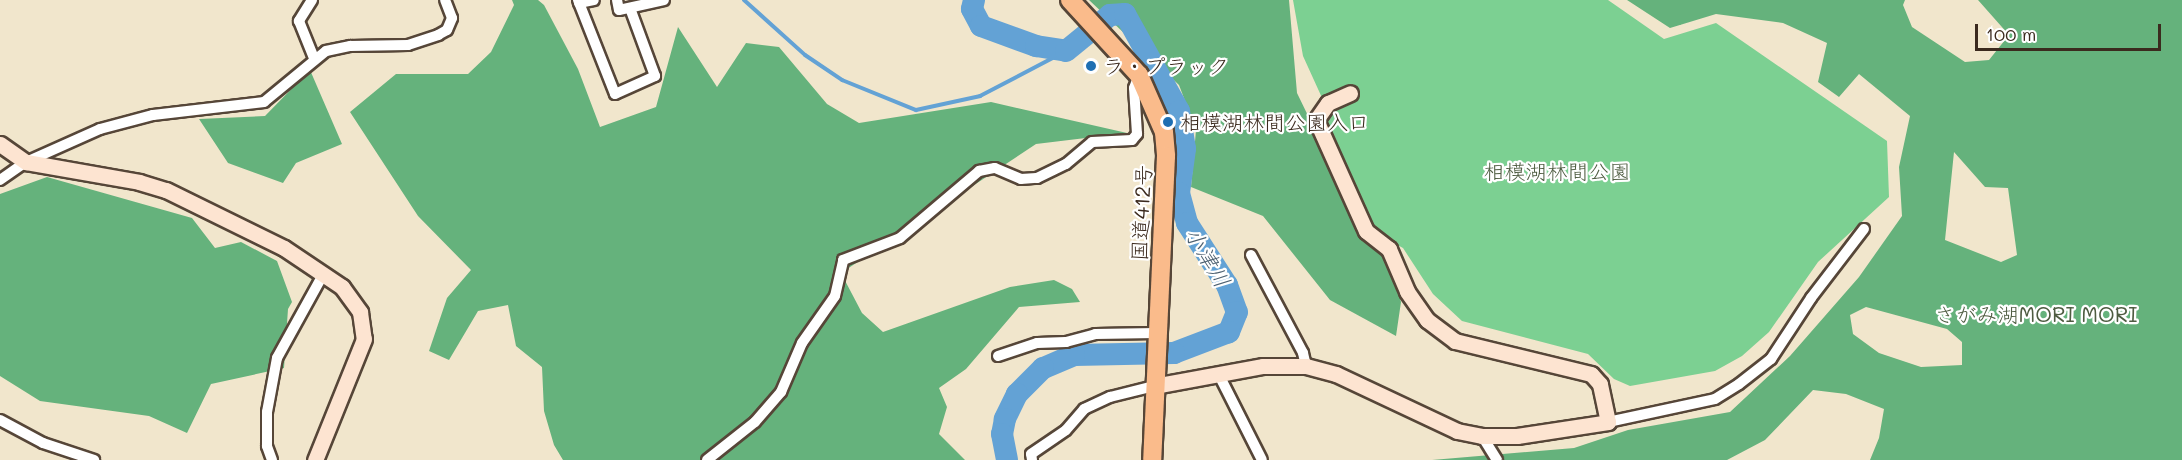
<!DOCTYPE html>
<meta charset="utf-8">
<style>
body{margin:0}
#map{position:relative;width:2182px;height:460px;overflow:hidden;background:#f1e6cc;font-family:Mali,"Klee One",sans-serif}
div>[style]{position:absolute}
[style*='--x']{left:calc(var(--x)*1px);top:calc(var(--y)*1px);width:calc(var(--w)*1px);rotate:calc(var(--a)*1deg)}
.green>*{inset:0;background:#7cd092}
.forest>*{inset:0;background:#65b27c}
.stream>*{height:4px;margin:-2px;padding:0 2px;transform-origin:2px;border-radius:2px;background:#63a2d5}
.river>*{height:22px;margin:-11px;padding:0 11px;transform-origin:11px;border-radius:11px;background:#63a2d5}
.roads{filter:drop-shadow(2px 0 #564638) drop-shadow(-2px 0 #564638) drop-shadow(0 2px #564638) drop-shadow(0 -2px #564638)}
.street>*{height:10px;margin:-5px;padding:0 5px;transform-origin:5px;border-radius:5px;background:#fff}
.secondary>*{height:15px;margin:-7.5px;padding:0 7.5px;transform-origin:7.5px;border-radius:7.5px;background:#fde4d1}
.highway>*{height:18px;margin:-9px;padding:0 9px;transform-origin:9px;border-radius:9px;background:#fabb8b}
.dots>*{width:16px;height:16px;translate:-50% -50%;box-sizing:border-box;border:3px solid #fff;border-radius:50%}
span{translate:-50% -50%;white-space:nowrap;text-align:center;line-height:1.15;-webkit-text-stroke:4.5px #fff;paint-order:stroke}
.poi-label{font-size:21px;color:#3b2a1e}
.left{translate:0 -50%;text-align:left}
.park-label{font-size:21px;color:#4e5c41}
.street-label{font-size:21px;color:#3b2a1e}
.water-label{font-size:22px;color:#4d6070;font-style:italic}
.scale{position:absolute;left:1975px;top:24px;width:186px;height:27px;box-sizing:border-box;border:3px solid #3b2a1e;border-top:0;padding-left:8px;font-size:18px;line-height:21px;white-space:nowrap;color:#3b2a1e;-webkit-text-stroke:4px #fff;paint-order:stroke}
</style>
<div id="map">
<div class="green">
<i style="clip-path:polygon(1293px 0,1608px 0,1664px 39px,1716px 23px,1887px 141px,1889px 197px,1818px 262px,1769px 332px,1742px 356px,1715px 371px,1630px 386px,1614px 379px,1588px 354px,1462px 321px,1433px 294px,1403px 248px,1368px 229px,1325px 128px,1328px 111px,1303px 56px)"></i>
</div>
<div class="forest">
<i style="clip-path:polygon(512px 0,538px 0,544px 5px,578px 69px,600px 127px,656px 107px,678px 27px,717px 87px,746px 43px,779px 47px,827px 104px,859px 123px,991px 102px,1127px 133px,1036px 144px,841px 273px,862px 313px,883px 332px,1010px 287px,1054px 280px,1072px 289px,1080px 302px,1019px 307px,966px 369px,939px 388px,947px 407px,939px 434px,965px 460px,563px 460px,554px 445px,544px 411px,542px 367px,516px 346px,508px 305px,478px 311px,449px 360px,429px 351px,447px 298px,471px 270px,418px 216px,350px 112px,396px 74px,468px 74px,491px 52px,514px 5px)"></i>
<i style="clip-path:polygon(1089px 0,1289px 0,1297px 93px,1365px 233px,1385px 247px,1401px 302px,1396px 336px,1330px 300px,1263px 216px,1191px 187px,1196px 130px,1179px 85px)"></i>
<i style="clip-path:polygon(evenodd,1627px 0,1905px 0,1903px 5px,1912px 27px,1965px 62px,1989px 60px,2009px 35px,1978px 0,2182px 0,2182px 460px,1870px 460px,1879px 438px,1884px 409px,1846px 394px,1813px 390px,1765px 440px,1727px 460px,1432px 460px,1574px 448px,1628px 430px,1730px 412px,1790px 356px,1859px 277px,1902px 216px,1899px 167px,1910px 116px,1859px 74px,1839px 97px,1818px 82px,1827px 43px,1783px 23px,1716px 14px,1670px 28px,1627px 0,1954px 152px,1985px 187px,2008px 188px,2017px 255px,2001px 262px,1945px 240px,1954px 152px,1627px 0,1866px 307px,1947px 329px,1962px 342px,1962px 365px,1921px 367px,1879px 353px,1853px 334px,1850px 315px,1866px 307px)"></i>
<i style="clip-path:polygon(310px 70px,342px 144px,296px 163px,283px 183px,228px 163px,199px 119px,265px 116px)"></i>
<i style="clip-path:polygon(47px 177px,192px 218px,215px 248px,241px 242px,277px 261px,292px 302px,288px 309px,284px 368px,211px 384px,187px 433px,149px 416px,40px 401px,0 376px,0 194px)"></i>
</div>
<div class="stream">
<i style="--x:744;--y:0;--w:82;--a:42"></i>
<i style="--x:805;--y:55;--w:45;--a:34"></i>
<i style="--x:842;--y:80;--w:80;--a:22.1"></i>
<i style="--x:916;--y:110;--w:66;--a:-12.3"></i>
<i style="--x:980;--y:96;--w:97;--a:-27.6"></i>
</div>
<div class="river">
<i style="--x:974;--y:0;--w:9;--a:103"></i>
<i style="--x:972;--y:9;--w:19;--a:62"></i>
<i style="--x:981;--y:26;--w:59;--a:20"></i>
<i style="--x:1036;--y:46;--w:30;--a:9"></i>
<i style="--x:1066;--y:51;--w:57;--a:-39.3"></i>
<i style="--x:1110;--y:15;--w:15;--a:-4"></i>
<i style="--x:1125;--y:14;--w:111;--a:60.9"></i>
<i style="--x:1179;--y:111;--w:38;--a:81"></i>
<i style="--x:1185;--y:149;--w:44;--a:97.8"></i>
<i style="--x:1179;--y:193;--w:31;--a:75"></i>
<i style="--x:1187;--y:223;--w:74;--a:57.2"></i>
<i style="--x:1227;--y:285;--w:29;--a:70"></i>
<i style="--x:1237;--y:312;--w:22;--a:112"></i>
<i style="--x:1229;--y:332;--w:59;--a:159.1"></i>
<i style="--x:1174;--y:353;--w:100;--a:178.9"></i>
<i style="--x:1074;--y:355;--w:34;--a:157"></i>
<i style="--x:1043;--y:368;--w:37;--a:135"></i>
<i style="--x:1017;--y:394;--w:28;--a:116"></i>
<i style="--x:1005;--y:419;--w:15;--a:101"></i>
<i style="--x:1002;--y:434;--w:26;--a:79"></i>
</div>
<div class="roads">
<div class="street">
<i style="--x:312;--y:0;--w:25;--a:122"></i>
<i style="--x:299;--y:21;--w:40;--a:68"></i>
<i style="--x:578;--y:0;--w:101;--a:68.5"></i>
<i style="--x:615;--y:94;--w:44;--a:-24.2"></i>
<i style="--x:655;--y:76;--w:72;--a:-110.2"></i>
<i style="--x:617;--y:0;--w:10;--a:79"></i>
<i style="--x:619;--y:10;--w:46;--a:-12.5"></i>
<i style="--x:579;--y:3;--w:15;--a:-11"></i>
<i style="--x:0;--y:180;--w:32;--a:-35"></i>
<i style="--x:26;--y:162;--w:81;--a:-24"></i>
<i style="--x:100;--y:129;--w:55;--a:-14.8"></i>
<i style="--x:153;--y:115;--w:112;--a:-6.7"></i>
<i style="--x:264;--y:102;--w:80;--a:-39.4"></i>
<i style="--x:326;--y:51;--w:25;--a:-12"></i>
<i style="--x:350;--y:46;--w:58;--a:-1"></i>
<i style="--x:408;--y:45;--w:32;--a:-18"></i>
<i style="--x:438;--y:35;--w:10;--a:-29"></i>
<i style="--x:447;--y:30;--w:13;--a:-67"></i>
<i style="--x:452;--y:18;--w:19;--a:-111"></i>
<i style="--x:1251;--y:255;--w:111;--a:62"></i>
<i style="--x:1303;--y:353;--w:13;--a:77"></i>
<i style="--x:998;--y:356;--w:41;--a:-18.4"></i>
<i style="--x:1037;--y:343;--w:29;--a:-2"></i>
<i style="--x:1066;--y:342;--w:30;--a:-15"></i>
<i style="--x:1095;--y:334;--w:61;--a:-0.9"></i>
<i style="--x:1218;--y:373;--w:97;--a:63.2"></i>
<i style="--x:0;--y:420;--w:49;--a:28.1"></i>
<i style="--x:43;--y:443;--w:54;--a:18.4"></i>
<i style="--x:1608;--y:422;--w:109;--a:-12.1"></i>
<i style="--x:1715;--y:399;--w:28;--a:-32"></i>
<i style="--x:1739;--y:384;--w:41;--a:-38"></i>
<i style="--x:1771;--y:359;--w:73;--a:-56.7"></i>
<i style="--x:1811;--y:298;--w:87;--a:-52.5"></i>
<i style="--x:1482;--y:436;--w:28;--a:58"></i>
<i style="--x:272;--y:460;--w:15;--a:-110"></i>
<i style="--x:267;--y:446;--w:34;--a:-90"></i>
<i style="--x:267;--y:412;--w:55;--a:-79.5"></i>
<i style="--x:277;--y:358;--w:97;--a:-61.1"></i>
<i style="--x:707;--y:460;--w:61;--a:-38.4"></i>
<i style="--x:755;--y:422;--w:40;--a:-49"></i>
<i style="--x:781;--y:392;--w:53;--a:-66.8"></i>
<i style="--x:802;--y:343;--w:57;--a:-54.9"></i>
<i style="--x:835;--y:296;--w:37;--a:-77"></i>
<i style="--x:843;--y:260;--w:61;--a:-21.1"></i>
<i style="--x:900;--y:238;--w:104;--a:-40.3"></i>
<i style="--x:979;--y:171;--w:16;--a:-11"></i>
<i style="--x:995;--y:168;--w:28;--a:23"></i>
<i style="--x:1021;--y:179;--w:16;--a:-4"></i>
<i style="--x:1037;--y:178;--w:32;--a:-26"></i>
<i style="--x:1066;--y:164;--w:34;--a:-40"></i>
<i style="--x:1092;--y:142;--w:40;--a:-2.9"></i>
<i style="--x:1132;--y:140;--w:8;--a:-50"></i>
<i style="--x:1137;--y:134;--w:46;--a:-93.7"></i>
<i style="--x:1134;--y:88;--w:14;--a:-69"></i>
<i style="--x:1032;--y:460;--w:6;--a:-99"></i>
<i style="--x:1031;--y:454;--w:42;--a:-34.4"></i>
<i style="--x:1066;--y:430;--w:28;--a:-49"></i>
<i style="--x:1084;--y:409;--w:29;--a:-25"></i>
<i style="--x:1110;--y:397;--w:45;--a:-14"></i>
</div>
<div class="secondary">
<i style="--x:0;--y:144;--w:32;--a:35"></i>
<i style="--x:26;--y:162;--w:115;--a:10"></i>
<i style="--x:139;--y:182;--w:28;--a:17"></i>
<i style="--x:166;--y:190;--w:131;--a:26.2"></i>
<i style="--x:284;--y:248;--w:70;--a:33.9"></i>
<i style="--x:342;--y:287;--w:31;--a:54"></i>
<i style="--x:360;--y:312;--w:27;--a:82"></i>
<i style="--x:364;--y:339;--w:131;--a:112"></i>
<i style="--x:1154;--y:386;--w:111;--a:-10.4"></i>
<i style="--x:1263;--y:366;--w:43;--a:0"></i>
<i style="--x:1306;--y:366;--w:31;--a:15"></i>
<i style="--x:1336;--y:374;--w:134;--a:25.2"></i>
<i style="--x:1457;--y:431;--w:25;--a:11"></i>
<i style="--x:1482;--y:436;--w:35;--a:0"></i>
<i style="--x:1517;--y:436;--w:92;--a:-8.7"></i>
<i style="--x:1608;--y:422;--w:39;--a:-102"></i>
<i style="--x:1600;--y:384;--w:13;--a:-132"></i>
<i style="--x:1591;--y:374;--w:140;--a:-166.4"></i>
<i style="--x:1455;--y:341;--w:35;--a:-143"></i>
<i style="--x:1427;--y:320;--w:35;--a:-125"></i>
<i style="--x:1407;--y:291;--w:46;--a:-113.2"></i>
<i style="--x:1389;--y:249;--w:29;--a:-142"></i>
<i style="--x:1366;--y:231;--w:122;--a:-114.2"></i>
<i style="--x:1316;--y:120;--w:21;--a:-55"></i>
<i style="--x:1328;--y:103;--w:24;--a:-24"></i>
</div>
<div class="highway">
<i style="--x:1070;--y:0;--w:102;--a:47.4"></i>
<i style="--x:1139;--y:75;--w:62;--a:66.3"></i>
<i style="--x:1164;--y:132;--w:24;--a:85"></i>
<i style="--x:1166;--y:156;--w:304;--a:92.6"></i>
</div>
</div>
<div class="dots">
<i style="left:1091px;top:66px;background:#1f6fb2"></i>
<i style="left:1168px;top:122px;background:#1f6fb2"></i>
</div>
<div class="poi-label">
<span class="left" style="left:1103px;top:66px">ラ・プラック</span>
<span class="left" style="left:1180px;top:122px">相模湖林間公園入口</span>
</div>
<div class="park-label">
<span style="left:1557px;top:171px">相模湖林間公園</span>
<span style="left:2036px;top:314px">さがみ湖MORI MORI</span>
</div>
<div class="street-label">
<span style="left:1141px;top:213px;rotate:-87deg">国道412号</span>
</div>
<div class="water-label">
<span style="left:1208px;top:257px;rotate:59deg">小津川</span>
</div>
<div class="scale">100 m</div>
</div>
